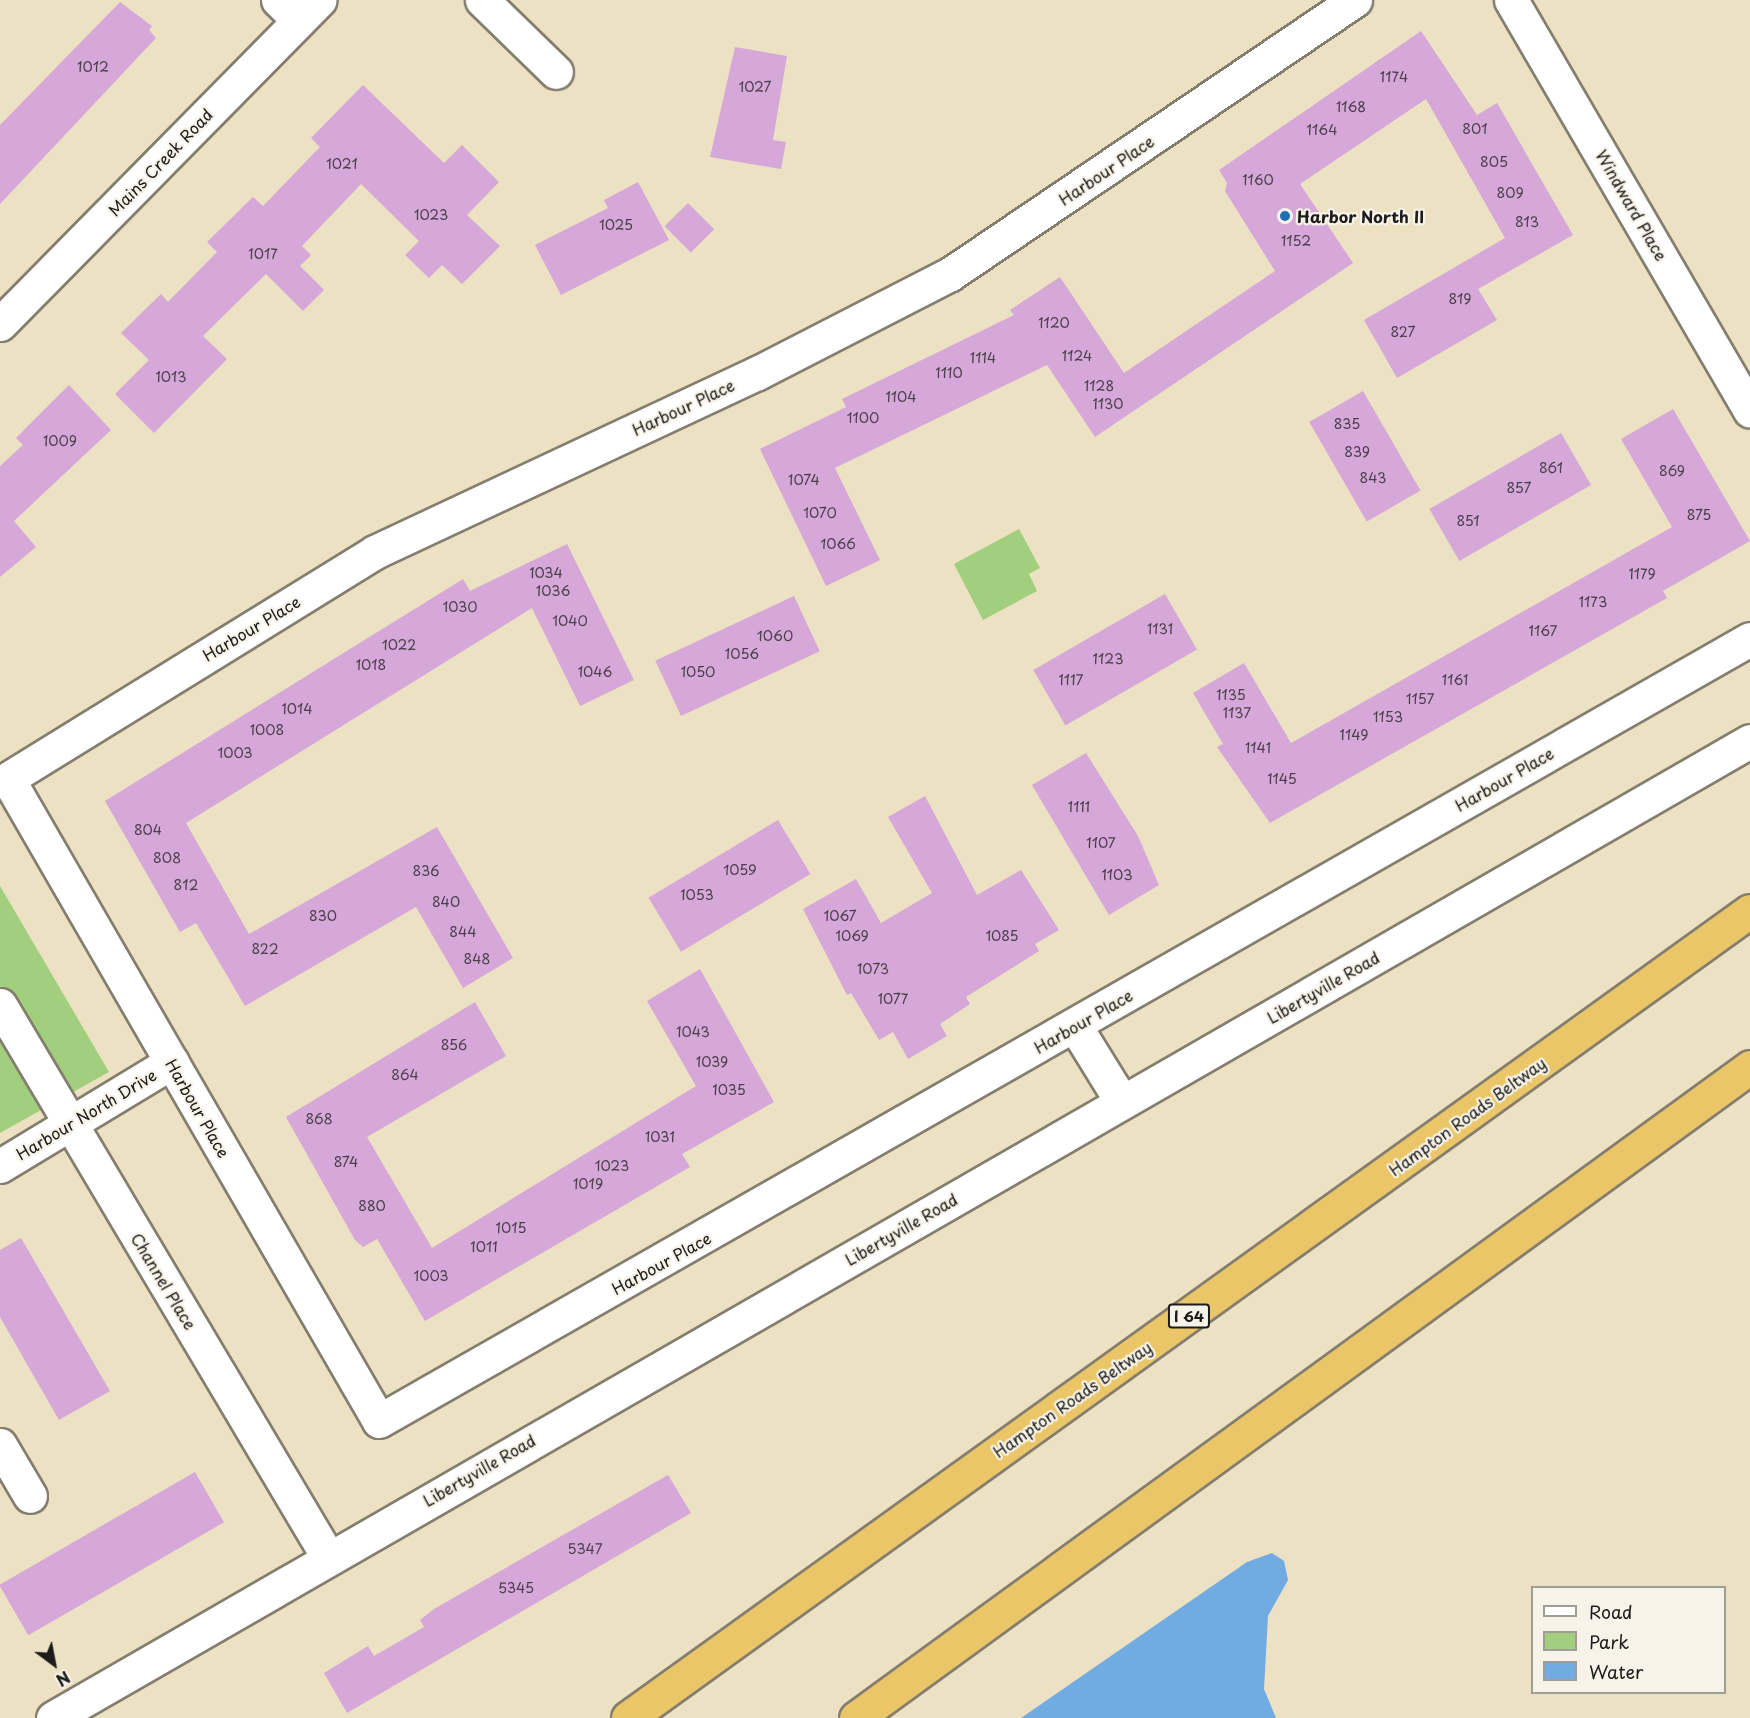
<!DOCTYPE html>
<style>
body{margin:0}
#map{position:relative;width:1750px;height:1718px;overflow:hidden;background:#ece1c2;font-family:"Playpen Sans",sans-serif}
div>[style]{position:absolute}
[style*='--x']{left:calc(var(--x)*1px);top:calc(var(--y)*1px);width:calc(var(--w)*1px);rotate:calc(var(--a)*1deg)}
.green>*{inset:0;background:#a2cf7d}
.water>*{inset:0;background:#70ace2}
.building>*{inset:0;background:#d6a7d9;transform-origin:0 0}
.roads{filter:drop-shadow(2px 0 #847e6f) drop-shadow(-2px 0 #847e6f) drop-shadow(0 2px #847e6f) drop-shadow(0 -2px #847e6f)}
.street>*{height:33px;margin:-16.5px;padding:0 16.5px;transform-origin:16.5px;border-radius:16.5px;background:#fff}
.highway>*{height:33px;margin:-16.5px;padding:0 16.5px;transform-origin:16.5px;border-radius:16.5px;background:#ebc669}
.dots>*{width:16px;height:16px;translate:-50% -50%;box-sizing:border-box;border:3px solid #f7f3e8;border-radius:50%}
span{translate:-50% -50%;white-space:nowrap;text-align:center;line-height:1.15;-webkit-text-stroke:4.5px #f7f3e8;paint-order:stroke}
.number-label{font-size:14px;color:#4a3f4b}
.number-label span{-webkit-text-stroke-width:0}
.shield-label span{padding:2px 4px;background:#f7f3e8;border:2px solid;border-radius:4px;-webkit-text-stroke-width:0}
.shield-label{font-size:15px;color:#1c1c1c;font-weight:700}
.street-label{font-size:16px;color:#1c1c1c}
.poi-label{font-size:16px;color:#1c1c1c;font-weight:700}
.left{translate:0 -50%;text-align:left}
.legend{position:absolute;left:1531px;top:1586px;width:195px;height:108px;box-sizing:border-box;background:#f7f3e8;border:2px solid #9f9d96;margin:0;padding:8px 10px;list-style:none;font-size:18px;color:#1c1c1c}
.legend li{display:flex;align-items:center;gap:12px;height:30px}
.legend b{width:30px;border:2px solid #9f9d96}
.north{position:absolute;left:24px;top:1634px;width:60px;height:60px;-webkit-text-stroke:4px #f7f3e8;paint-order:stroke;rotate:148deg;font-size:16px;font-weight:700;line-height:24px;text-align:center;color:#1c1c1c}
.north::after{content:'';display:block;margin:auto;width:21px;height:27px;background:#1c1c1c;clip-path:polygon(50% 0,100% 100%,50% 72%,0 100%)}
</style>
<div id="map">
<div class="green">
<i style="clip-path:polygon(1019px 529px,1040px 568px,1029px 574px,1037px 591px,983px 620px,954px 564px)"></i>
<i style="clip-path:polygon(0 886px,109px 1072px,0 1133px)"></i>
</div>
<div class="water">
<i style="clip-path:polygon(1272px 1553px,1284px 1561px,1288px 1580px,1268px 1616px,1264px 1689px,1276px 1718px,1021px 1718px,1247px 1562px)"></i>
</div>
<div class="building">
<i style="clip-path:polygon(120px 2px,152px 26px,149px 30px,156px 38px,0 204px,0 125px)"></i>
<i style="clip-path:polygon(1421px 31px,1477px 115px,1497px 103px,1573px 235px,1478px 289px,1497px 320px,1397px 378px,1364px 320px,1505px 238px,1426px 99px,1300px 184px,1353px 263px,1095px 437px,1047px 365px,835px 468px,880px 560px,826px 586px,760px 449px,846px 407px,842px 399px,1014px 315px,1010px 310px,1060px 277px,1124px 373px,1275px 271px,1225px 191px,1227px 183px,1219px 170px)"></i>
<i style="clip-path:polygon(735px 47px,787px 56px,773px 140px,786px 142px,781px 169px,710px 157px)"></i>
<i style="clip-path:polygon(363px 85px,444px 163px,462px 145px,499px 182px,467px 215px,500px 246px,462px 284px,442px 265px,429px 278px,405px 255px,419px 241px,361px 184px,302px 246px,311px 255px,300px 266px,324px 290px,303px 311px,266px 274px,203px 336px,227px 359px,154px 433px,115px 394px,149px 360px,121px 333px,161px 294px,168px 302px,217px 252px,207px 242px,253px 197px,263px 206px,320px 147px,311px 138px)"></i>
<i style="clip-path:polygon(638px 182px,669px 240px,561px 295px,535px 245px,608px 208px,604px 200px)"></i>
<i style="left:688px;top:203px;width:37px;height:33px;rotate:45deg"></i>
<i style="clip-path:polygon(69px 385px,111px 430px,14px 521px,36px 547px,0 577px,0 466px,23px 445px,16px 438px)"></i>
<i style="left:1363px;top:391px;width:115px;height:62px;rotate:60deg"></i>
<i style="clip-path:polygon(1673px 409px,1750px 541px,1663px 591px,1667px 598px,1270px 823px,1217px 747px,1223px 744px,1193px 693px,1244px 663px,1291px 743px,1672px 527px,1621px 439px)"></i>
<i style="left:1561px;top:433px;width:60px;height:152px;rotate:60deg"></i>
<i style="clip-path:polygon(567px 544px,634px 680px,580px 706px,532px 608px,186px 823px,249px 934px,437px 827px,513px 958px,463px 988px,416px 907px,245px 1006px,196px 923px,180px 932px,105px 801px,463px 579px,470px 591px)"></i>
<i style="left:1165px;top:594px;width:64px;height:152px;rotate:60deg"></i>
<i style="left:794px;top:596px;width:61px;height:153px;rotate:65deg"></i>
<i style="clip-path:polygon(1086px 753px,1138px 836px,1159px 885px,1109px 915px,1032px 785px)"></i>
<i style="clip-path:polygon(925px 796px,977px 895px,1021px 870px,1059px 930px,1035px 944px,1039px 951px,966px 997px,970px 1004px,940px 1024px,947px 1036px,908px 1059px,893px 1032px,879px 1040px,851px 993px,847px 995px,803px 909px,856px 879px,881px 923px,932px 893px,888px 817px)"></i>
<i style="left:778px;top:820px;width:63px;height:151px;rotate:59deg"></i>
<i style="clip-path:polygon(700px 969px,774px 1102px,682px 1154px,690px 1167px,425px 1321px,377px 1239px,363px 1247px,355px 1240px,286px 1117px,475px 1002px,506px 1056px,367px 1137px,432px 1248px,696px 1086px,647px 1001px)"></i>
<i style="clip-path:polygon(21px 1238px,110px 1391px,59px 1420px,0 1317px,0 1250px)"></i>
<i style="left:195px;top:1472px;width:58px;height:226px;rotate:60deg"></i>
<i style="clip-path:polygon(668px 1475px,691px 1513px,347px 1713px,324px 1673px,368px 1646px,374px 1656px,424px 1627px,420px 1620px,434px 1609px)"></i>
</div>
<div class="roads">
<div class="street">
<i style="--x:278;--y:0;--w:29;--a:44"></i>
<i style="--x:482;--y:0;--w:103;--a:44.2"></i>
<i style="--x:1355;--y:0;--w:489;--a:145.9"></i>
<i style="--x:950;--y:274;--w:217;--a:152.8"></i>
<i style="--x:757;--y:373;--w:422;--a:154.9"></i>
<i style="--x:375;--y:552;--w:432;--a:148.3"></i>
<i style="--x:8;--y:779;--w:741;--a:59.98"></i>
<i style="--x:379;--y:1421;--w:1578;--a:-29.7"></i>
<i style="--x:1511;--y:0;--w:475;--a:59.8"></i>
<i style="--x:0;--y:324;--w:455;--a:-45.4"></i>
<i style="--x:0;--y:1005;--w:642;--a:59.28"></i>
<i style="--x:1075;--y:1026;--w:89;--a:58.3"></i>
<i style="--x:0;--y:1166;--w:201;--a:-31.2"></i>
<i style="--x:0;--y:1445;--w:59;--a:59.5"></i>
<i style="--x:53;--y:1718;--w:1958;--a:-29.93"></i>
</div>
<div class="highway">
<i style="--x:628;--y:1718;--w:1382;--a:-35.73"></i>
<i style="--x:856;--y:1718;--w:1106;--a:-36.06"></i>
</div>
</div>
<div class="dots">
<i style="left:1285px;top:216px;background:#1f6fb2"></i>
</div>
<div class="number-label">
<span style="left:93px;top:67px">1012</span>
<span style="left:1394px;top:77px">1174</span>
<span style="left:755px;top:87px">1027</span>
<span style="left:1351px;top:107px">1168</span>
<span style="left:1475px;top:129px">801</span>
<span style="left:1322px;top:130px">1164</span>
<span style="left:1494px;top:162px">805</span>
<span style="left:342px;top:164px">1021</span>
<span style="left:1258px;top:180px">1160</span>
<span style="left:1510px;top:193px">809</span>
<span style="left:431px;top:215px">1023</span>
<span style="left:1527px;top:222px">813</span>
<span style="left:616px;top:225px">1025</span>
<span style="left:1296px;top:241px">1152</span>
<span style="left:263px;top:254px">1017</span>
<span style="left:1460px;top:299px">819</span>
<span style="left:1054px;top:323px">1120</span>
<span style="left:1403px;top:332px">827</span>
<span style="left:1077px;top:356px">1124</span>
<span style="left:983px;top:358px">1114</span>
<span style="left:949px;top:373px">1110</span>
<span style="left:171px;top:377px">1013</span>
<span style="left:1099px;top:386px">1128</span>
<span style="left:901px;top:397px">1104</span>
<span style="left:1108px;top:404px">1130</span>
<span style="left:863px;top:418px">1100</span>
<span style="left:1347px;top:424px">835</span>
<span style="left:60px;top:441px">1009</span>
<span style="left:1357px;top:452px">839</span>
<span style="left:1551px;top:468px">861</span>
<span style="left:1672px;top:471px">869</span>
<span style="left:1373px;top:478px">843</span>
<span style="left:804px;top:480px">1074</span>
<span style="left:1519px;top:488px">857</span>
<span style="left:820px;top:513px">1070</span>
<span style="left:1699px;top:515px">875</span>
<span style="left:1468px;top:521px">851</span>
<span style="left:838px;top:544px">1066</span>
<span style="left:546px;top:573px">1034</span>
<span style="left:1642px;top:574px">1179</span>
<span style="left:553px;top:591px">1036</span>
<span style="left:1593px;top:602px">1173</span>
<span style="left:460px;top:607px">1030</span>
<span style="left:570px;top:621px">1040</span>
<span style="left:1160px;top:629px">1131</span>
<span style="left:1543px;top:631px">1167</span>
<span style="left:775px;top:636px">1060</span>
<span style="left:399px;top:645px">1022</span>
<span style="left:742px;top:654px">1056</span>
<span style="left:1108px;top:659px">1123</span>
<span style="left:371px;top:665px">1018</span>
<span style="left:595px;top:672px">1046</span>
<span style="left:698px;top:672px">1050</span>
<span style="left:1071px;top:680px">1117</span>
<span style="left:1455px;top:680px">1161</span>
<span style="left:1231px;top:695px">1135</span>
<span style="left:1420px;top:699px">1157</span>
<span style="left:297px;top:709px">1014</span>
<span style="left:1237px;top:713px">1137</span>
<span style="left:1388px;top:717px">1153</span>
<span style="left:267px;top:730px">1008</span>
<span style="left:1354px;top:735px">1149</span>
<span style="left:1258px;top:748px">1141</span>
<span style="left:235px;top:753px">1003</span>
<span style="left:1282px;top:779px">1145</span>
<span style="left:1079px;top:807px">1111</span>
<span style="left:148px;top:830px">804</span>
<span style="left:1101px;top:843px">1107</span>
<span style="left:167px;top:858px">808</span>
<span style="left:740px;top:870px">1059</span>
<span style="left:426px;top:871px">836</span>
<span style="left:1117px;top:875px">1103</span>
<span style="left:186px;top:885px">812</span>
<span style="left:697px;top:895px">1053</span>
<span style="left:446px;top:902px">840</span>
<span style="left:323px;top:916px">830</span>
<span style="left:840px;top:916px">1067</span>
<span style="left:463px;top:932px">844</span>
<span style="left:852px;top:936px">1069</span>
<span style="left:1002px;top:936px">1085</span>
<span style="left:265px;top:949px">822</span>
<span style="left:477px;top:959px">848</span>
<span style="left:873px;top:969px">1073</span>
<span style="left:893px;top:999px">1077</span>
<span style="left:693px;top:1032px">1043</span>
<span style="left:454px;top:1045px">856</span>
<span style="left:712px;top:1062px">1039</span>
<span style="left:405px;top:1075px">864</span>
<span style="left:729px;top:1090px">1035</span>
<span style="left:319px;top:1119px">868</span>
<span style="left:660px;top:1137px">1031</span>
<span style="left:346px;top:1162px">874</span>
<span style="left:612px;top:1166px">1023</span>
<span style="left:588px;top:1184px">1019</span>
<span style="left:372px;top:1206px">880</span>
<span style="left:511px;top:1228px">1015</span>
<span style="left:484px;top:1247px">1011</span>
<span style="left:431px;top:1276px">1003</span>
<span style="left:585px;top:1549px">5347</span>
<span style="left:516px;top:1588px">5345</span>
</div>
<div class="shield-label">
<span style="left:1189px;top:1316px">I 64</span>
</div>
<div class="street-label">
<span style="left:160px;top:162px;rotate:-46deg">Mains Creek Road</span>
<span style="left:1106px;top:170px;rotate:-34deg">Harbour Place</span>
<span style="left:1632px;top:205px;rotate:60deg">Windward Place</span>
<span style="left:683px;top:407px;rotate:-25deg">Harbour Place</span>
<span style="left:251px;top:628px;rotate:-31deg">Harbour Place</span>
<span style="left:1504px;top:779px;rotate:-30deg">Harbour Place</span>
<span style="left:1323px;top:987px;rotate:-30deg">Libertyville Road</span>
<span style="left:1083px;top:1021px;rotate:-30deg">Harbour Place</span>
<span style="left:198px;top:1108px;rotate:60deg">Harbour Place</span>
<span style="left:86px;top:1114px;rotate:-31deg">Harbour North Drive</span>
<span style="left:1467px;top:1116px;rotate:-36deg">Hampton Roads Beltway</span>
<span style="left:901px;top:1229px;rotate:-30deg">Libertyville Road</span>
<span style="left:661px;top:1263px;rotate:-29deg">Harbour Place</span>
<span style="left:164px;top:1281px;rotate:59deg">Channel Place</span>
<span style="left:1072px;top:1399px;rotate:-35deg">Hampton Roads Beltway</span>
<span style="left:479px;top:1470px;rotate:-30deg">Libertyville Road</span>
</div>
<div class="poi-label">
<span class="left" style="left:1297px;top:216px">Harbor North II</span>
</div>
<ul class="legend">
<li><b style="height:8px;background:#fff"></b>Road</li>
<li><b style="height:16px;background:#a2cf7d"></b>Park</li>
<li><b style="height:16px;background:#70ace2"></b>Water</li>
</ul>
<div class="north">N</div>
</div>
